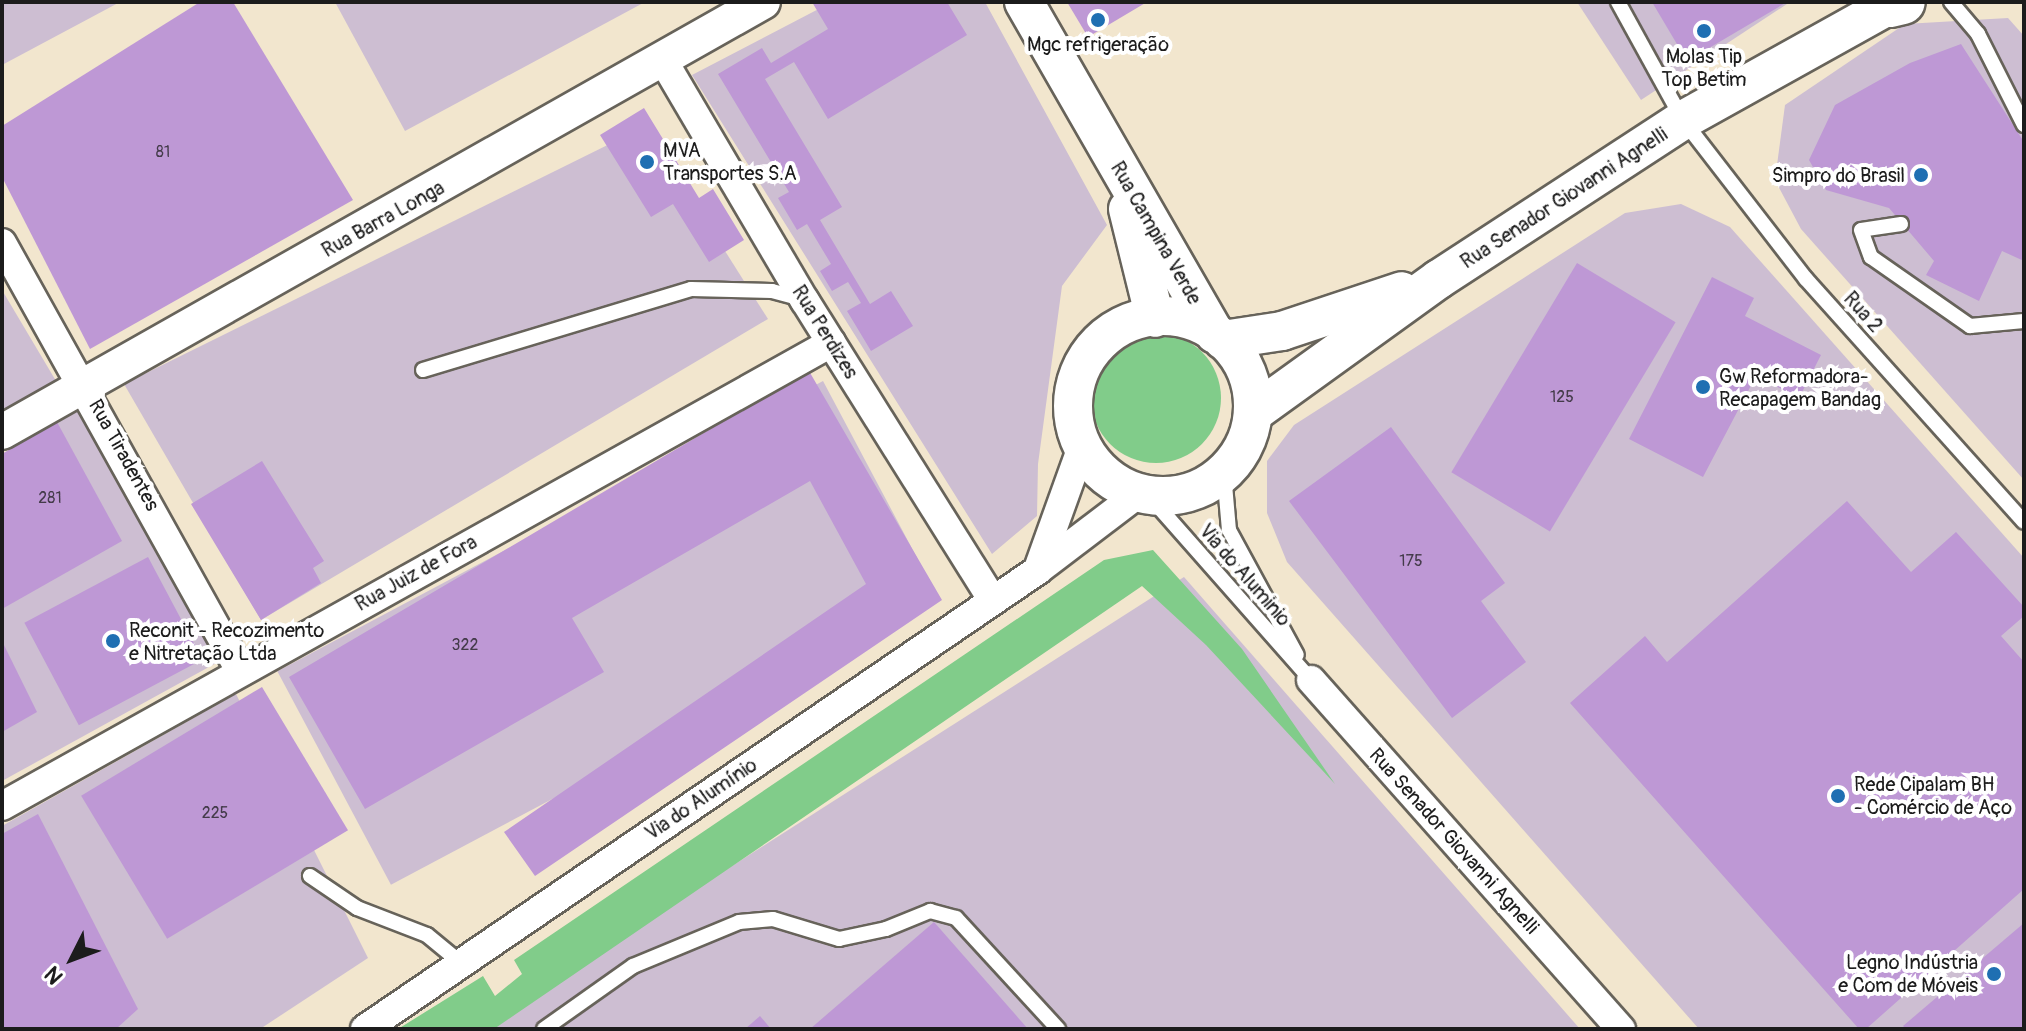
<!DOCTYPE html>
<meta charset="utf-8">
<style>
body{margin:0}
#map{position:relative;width:2026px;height:1031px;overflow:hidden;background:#f2e6ce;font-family:Pangolin,sans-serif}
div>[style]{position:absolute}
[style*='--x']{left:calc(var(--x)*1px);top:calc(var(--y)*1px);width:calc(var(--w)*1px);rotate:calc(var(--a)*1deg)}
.industrial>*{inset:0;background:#cdbed2;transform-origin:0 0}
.green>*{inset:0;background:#81cc8a}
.round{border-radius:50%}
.building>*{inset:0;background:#be98d5;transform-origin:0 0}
.roads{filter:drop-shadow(2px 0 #67635a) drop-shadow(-2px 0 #67635a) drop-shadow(0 2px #67635a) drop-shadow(0 -2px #67635a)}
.service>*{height:14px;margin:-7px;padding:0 7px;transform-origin:7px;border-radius:7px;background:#fff}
.minor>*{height:28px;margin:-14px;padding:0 14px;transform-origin:14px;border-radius:14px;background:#fff}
.tertiary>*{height:34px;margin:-17px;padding:0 17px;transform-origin:17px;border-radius:17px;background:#fff}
.secondary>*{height:38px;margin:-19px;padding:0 19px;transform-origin:19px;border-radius:19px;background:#fff}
.secondary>.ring{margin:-19px;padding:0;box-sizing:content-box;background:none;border:38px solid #fff;border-radius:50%}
.motorway>*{height:44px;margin:-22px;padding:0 22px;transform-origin:22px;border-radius:22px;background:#fff}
.dots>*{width:22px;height:22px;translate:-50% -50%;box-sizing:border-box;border:4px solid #fff;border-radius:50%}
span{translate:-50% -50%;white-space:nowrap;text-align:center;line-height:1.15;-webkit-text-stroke:8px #fff;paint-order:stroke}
.number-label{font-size:16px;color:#443b4a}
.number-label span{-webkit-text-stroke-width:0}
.poi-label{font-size:20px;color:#1c1c1c}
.left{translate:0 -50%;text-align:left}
.right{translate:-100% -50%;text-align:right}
.street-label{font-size:20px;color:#1c1c1c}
.frame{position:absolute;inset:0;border:4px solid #1c1c1c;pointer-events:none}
.north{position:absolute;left:32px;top:919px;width:80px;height:80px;-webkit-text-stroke:6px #fff;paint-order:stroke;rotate:228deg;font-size:22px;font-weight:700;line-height:32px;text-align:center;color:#1c1c1c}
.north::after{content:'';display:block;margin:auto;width:28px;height:36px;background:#1c1c1c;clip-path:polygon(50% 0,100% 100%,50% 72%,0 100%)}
</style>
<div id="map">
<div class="industrial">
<i style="clip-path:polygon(2px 2px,120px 2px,2px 65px)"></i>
<i style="clip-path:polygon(335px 2px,645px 2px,405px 131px)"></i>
<i style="clip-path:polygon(832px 2px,985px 2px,1107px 225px,1062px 286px,1038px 464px,1037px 516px,992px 554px,692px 75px)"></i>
<i style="clip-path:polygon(1577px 2px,1790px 2px,1641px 100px)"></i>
<i style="clip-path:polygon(2008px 18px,2024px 36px,2024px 480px,1801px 229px,1775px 180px,1785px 105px,1905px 24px)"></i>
<i style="clip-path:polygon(646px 126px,768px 319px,261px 620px,124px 384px)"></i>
<i style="clip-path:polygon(1681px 204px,1730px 227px,2024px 558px,2024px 1029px,1699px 1029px,1287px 562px,1267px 513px,1267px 461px,1294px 425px,1625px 213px)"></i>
<i style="clip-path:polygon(2px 290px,56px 381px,2px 411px)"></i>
<i style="left:823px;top:381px;width:242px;height:618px;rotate:62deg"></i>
<i style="clip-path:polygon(85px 407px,218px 662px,2px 781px,2px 454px)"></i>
<i style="clip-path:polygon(1184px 577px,1580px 1029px,477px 1029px)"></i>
<i style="clip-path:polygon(236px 694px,368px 958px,260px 1029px,2px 1029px,2px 826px)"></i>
</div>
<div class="green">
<i class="round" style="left:1091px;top:333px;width:130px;height:130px"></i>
<i style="clip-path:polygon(1153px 550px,1242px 649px,1335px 784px,1206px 645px,1142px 586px,494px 1029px,398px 1029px,483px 976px,495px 996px,522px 974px,514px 960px,1104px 560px)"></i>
</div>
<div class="building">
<i style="clip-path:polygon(200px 2px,233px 2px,353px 200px,90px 349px,2px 177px,2px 126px)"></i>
<i style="clip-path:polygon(812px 2px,947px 2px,967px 35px,828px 119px,794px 62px,765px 79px,842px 207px,820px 220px,870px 304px,891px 291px,913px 326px,871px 351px,847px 311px,861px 303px,848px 282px,832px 291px,820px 271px,831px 264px,807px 224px,797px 230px,778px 198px,789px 192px,718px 74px,762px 48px,771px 63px,828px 29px)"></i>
<i style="clip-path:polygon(1067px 2px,1147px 2px,1088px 37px)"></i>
<i style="clip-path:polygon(1652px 2px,1787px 2px,1687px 61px)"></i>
<i style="clip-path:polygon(1961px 44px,2024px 142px,2024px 261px,2002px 251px,1979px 301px,1926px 275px,1934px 261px,1889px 208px,1826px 190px,1809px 160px,1835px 105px,1910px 63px)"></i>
<i style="clip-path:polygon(644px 108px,699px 198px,713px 189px,744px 240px,709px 262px,673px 204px,651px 217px,600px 135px)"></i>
<i style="left:1577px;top:263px;width:115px;height:244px;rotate:31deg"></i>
<i style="clip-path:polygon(1712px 277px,1754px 298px,1745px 316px,1821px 355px,1799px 398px,1756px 376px,1703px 477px,1629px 439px)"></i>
<i style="clip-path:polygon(809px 371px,942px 600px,535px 876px,504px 832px,866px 584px,810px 481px,572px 618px,604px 672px,365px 809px,289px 677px)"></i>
<i style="clip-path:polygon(57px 422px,122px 541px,2px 609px,2px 454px)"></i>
<i style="clip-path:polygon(1391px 427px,1505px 583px,1481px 601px,1526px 662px,1452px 718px,1289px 501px)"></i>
<i style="clip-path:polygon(262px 461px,324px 561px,313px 568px,321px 583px,261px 620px,191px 504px)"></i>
<i style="clip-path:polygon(1847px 501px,1911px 572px,1956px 532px,2024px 607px,2024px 616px,2001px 636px,2024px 662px,2024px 889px,1866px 1029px,1859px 1029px,1570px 703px,1645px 636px,1667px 662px)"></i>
<i style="left:148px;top:557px;width:116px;height:140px;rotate:62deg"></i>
<i style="clip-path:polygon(2px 641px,37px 712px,2px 732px)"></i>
<i style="left:262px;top:687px;width:167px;height:211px;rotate:59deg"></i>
<i style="clip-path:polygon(38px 814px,138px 1009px,116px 1029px,2px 1029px,2px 834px)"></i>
<i style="clip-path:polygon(934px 922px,1028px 1029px,810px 1029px)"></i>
<i style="clip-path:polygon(2024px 923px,2024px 1029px,1906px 1029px,1903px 1026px)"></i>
<i style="clip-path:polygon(760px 1016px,771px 1029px,745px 1029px)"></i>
</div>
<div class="roads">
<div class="service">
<i style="--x:1618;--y:2;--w:135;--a:61.2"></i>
<i style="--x:1683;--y:120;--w:201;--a:52.3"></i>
<i style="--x:1806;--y:279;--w:326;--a:48.1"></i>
<i style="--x:1951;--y:2;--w:42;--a:49.8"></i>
<i style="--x:1978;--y:34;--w:102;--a:63.2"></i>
<i style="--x:1901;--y:224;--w:40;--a:171.5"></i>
<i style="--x:1861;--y:230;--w:29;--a:70"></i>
<i style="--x:1871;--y:257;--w:121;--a:34.9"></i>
<i style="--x:1970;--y:326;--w:54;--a:-5.3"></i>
<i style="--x:423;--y:370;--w:280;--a:-16.8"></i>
<i style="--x:691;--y:289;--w:81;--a:1.4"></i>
<i style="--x:772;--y:291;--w:30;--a:15"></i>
<i style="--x:1224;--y:473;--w:57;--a:85"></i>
<i style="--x:1229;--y:530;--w:142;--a:61.5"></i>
<i style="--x:1149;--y:496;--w:245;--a:48.6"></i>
<i style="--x:310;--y:876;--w:57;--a:34.2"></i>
<i style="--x:357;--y:908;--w:75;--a:21.1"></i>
<i style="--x:427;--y:935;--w:44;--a:39.5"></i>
<i style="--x:544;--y:1029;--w:109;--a:-35.3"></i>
<i style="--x:633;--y:966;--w:115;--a:-22.5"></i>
<i style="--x:739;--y:922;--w:34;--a:-5"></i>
<i style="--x:773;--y:919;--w:69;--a:16.9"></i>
<i style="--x:839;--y:939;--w:48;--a:-12"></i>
<i style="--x:886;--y:929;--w:48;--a:-22.2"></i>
<i style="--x:930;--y:911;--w:27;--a:15"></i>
<i style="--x:956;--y:918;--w:151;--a:47.4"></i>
</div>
<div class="minor">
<i style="--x:664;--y:62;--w:277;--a:59.5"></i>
<i style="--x:805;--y:301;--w:352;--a:57.9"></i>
<i style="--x:2;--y:243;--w:489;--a:60.9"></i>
<i style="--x:1038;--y:569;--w:130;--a:-70.2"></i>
<i style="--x:1311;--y:680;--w:467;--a:48.4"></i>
<i style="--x:2;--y:806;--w:950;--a:-29.18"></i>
<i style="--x:365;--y:1029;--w:815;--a:-34.29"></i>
<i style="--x:1038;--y:570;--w:127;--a:-37.3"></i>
</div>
<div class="tertiary">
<i style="--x:2;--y:432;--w:874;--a:-29.47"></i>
</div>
<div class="secondary">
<i style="--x:1024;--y:2;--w:383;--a:60.1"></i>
<i style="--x:1128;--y:209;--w:112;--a:76.1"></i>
<i class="ring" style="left:1073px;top:316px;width:142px;height:142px"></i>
<i style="--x:1223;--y:340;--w:60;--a:-8.7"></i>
<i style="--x:1282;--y:331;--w:126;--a:-18.4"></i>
<i style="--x:1253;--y:413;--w:229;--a:-35.8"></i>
<i style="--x:1439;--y:279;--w:291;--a:-33.1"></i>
<i style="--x:1683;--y:120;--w:237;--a:-29.1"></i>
</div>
<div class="motorway">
<i style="--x:1890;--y:5;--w:13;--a:-13"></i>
</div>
</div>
<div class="dots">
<i style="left:1098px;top:20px;background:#1f6fb2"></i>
<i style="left:1704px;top:31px;background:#1f6fb2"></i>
<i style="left:647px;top:162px;background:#1f6fb2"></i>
<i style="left:1921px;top:175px;background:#1f6fb2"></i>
<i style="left:1703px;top:387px;background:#1f6fb2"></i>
<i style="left:113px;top:641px;background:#1f6fb2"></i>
<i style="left:1838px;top:796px;background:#1f6fb2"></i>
<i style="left:1994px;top:974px;background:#1f6fb2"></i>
</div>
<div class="number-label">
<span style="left:163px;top:152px">81</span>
<span style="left:1562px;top:397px">125</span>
<span style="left:50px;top:498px">281</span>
<span style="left:1411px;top:561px">175</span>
<span style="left:465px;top:645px">322</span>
<span style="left:215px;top:813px">225</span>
</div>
<div class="poi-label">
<span style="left:1098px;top:44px">Mgc refrigeração</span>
<span style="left:1704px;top:68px">Molas Tip<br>Top Betim</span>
<span class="left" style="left:663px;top:162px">MVA<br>Transportes S.A</span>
<span class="right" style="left:1905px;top:175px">Simpro do Brasil</span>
<span class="left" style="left:1719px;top:388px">Gw Reformadora-<br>Recapagem Bandag</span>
<span class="left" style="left:129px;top:642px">Reconit - Recozimento<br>e Nitretação Ltda</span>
<span class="left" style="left:1854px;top:796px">Rede Cipalam BH<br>- Comércio de Aço</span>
<span class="right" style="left:1978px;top:974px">Legno Indústria<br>e Com de Móveis</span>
</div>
<div class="street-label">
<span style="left:1564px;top:198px;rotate:-33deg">Rua Senador Giovanni Agnelli</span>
<span style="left:383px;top:219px;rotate:-29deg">Rua Barra Longa</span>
<span style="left:1156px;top:233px;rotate:60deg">Rua Campina Verde</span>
<span style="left:1863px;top:312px;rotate:48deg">Rua 2</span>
<span style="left:825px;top:332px;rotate:58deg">Rua Perdizes</span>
<span style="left:124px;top:455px;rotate:61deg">Rua Tiradentes</span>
<span style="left:416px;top:573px;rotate:-29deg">Rua Juiz de Fora</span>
<span style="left:1245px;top:575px;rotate:49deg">Via do Aluminio</span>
<span style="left:701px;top:799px;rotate:-34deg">Via do Alumínio</span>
<span style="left:1454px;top:841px;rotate:48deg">Rua Senador Giovanni Agnelli</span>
</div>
<div class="frame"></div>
<div class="north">N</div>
</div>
